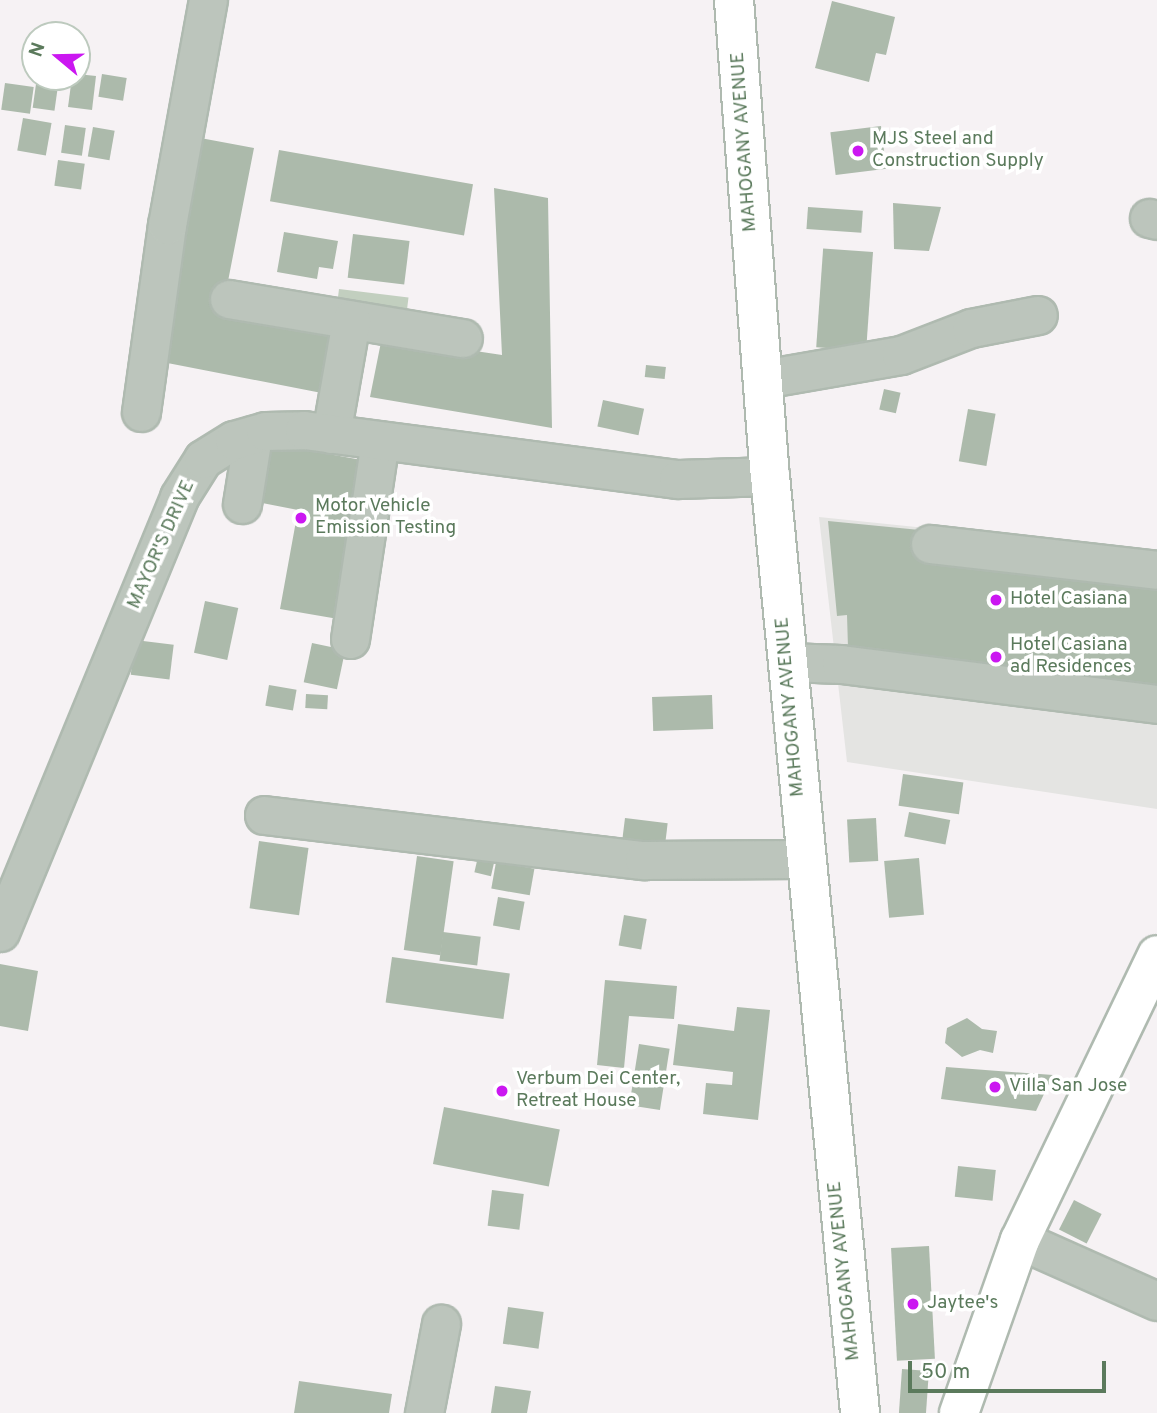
<!DOCTYPE html>
<style>
body{margin:0}
#map{position:relative;width:1157px;height:1413px;overflow:hidden;background:#f6f2f4;font-family:Overpass,sans-serif}
div>[style]{position:absolute}
[style*='--x']{left:calc(var(--x)*1px);top:calc(var(--y)*1px);width:calc(var(--w)*1px);rotate:calc(var(--a)*1deg)}
.built>*{inset:0;background:#e4e4e2}
.water>*{inset:0;background:#c2cfbf;transform-origin:0 0}
.building>*{inset:0;background:#acbaab;transform-origin:0 0}
.roads{filter:drop-shadow(2px 0 #afbab0) drop-shadow(-2px 0 #afbab0) drop-shadow(0 2px #afbab0) drop-shadow(0 -2px #afbab0)}
.minor>*{height:37px;margin:-18.5px;padding:0 18.5px;transform-origin:18.5px;border-radius:18.5px;background:#bcc5bc}
.major>*{height:38px;margin:-19px;padding:0 19px;transform-origin:19px;border-radius:19px;background:#fff}
.dots>*{width:19px;height:19px;translate:-50% -50%;box-sizing:border-box;border:4px solid #fff;border-radius:50%}
span{translate:-50% -50%;white-space:nowrap;text-align:center;line-height:1.15;-webkit-text-stroke:7px #fff;paint-order:stroke}
.poi-label{font-size:19px;color:#5b7a5c}
.left{translate:0 -50%;text-align:left}
.street-label{font-size:19px;color:#5b7a5c}
.north{position:absolute;left:21px;top:21px;width:70px;height:70px;box-sizing:border-box;background:#fff;border:2px solid #bdcabe;border-radius:50%;rotate:289deg;font-size:19px;font-weight:700;line-height:28px;text-align:center;color:#5b7a5c}
.north::after{content:'';display:block;margin:auto;width:24px;height:32px;background:#cb17f1;clip-path:polygon(50% 0,100% 100%,50% 72%,0 100%)}
.scale{position:absolute;left:908px;top:1361px;width:198px;height:32px;box-sizing:border-box;border:4px solid #5b7a5c;border-top:0;padding-left:9px;font-size:21px;line-height:24px;white-space:nowrap;color:#5b7a5c;-webkit-text-stroke:5px #fff;paint-order:stroke}
</style>
<div id="map">
<div class="built">
<i style="clip-path:polygon(819px 517px,1157px 552px,1157px 809px,847px 762px)"></i>
</div>
<div class="water">
<i style="left:339px;top:289px;width:70px;height:19px;rotate:7deg"></i>
</div>
<div class="building">
<i style="clip-path:polygon(832px 1px,895px 17px,886px 55px,876px 53px,869px 82px,815px 68px)"></i>
<i style="clip-path:polygon(77px 74px,96px 76px,92px 110px,68px 107px,72px 77px)"></i>
<i style="left:102px;top:74px;width:25px;height:23px;rotate:9deg"></i>
<i style="left:37px;top:77px;width:22px;height:31px;rotate:8deg"></i>
<i style="left:5px;top:83px;width:29px;height:27px;rotate:8deg"></i>
<i style="left:23px;top:118px;width:29px;height:33px;rotate:10deg"></i>
<i style="left:65px;top:125px;width:21px;height:28px;rotate:8deg"></i>
<i style="left:881px;top:126px;width:43px;height:51px;rotate:83deg"></i>
<i style="left:93px;top:127px;width:22px;height:30px;rotate:10deg"></i>
<i style="clip-path:polygon(195px 137px,254px 148px,222px 312px,343px 335px,332px 395px,152px 360px)"></i>
<i style="left:279px;top:150px;width:197px;height:52px;rotate:10deg"></i>
<i style="left:58px;top:160px;width:27px;height:26px;rotate:8deg"></i>
<i style="clip-path:polygon(494px 188px,548px 198px,552px 428px,370px 397px,382px 337px,502px 355px)"></i>
<i style="clip-path:polygon(893px 203px,941px 207px,929px 251px,894px 249px)"></i>
<i style="left:808px;top:207px;width:55px;height:22px;rotate:4deg"></i>
<i style="clip-path:polygon(284px 232px,338px 241px,333px 269px,319px 267px,317px 279px,277px 272px)"></i>
<i style="left:353px;top:234px;width:57px;height:44px;rotate:7deg"></i>
<i style="left:873px;top:252px;width:99px;height:50px;rotate:94deg"></i>
<i style="left:646px;top:365px;width:20px;height:12px;rotate:6deg"></i>
<i style="left:884px;top:389px;width:17px;height:21px;rotate:13deg"></i>
<i style="left:603px;top:400px;width:42px;height:27px;rotate:12deg"></i>
<i style="left:968px;top:409px;width:28px;height:53px;rotate:10deg"></i>
<i style="clip-path:polygon(267px 443px,373px 462px,344px 620px,280px 609px,298px 510px,257px 502px)"></i>
<i style="clip-path:polygon(828px 521px,930px 531px,1157px 584px,1157px 685px,848px 648px,847px 615px,837px 616px)"></i>
<i style="left:205px;top:601px;width:34px;height:53px;rotate:12deg"></i>
<i style="left:135px;top:640px;width:39px;height:35px;rotate:7deg"></i>
<i style="left:312px;top:643px;width:34px;height:40px;rotate:12deg"></i>
<i style="left:269px;top:685px;width:28px;height:21px;rotate:10deg"></i>
<i style="left:306px;top:694px;width:22px;height:14px;rotate:3deg"></i>
<i style="left:712px;top:695px;width:34px;height:60px;rotate:88deg"></i>
<i style="left:903px;top:774px;width:61px;height:32px;rotate:8deg"></i>
<i style="left:909px;top:812px;width:42px;height:25px;rotate:11deg"></i>
<i style="left:625px;top:818px;width:43px;height:26px;rotate:7deg"></i>
<i style="left:876px;top:818px;width:43px;height:29px;rotate:87deg"></i>
<i style="left:259px;top:841px;width:50px;height:68px;rotate:8deg"></i>
<i style="left:480px;top:848px;width:17px;height:25px;rotate:13deg"></i>
<i style="left:417px;top:856px;width:37px;height:95px;rotate:8deg"></i>
<i style="left:919px;top:858px;width:57px;height:35px;rotate:85deg"></i>
<i style="left:496px;top:862px;width:39px;height:27px;rotate:10deg"></i>
<i style="left:498px;top:897px;width:27px;height:29px;rotate:10deg"></i>
<i style="left:624px;top:915px;width:23px;height:31px;rotate:10deg"></i>
<i style="left:443px;top:932px;width:38px;height:29px;rotate:7deg"></i>
<i style="left:392px;top:957px;width:119px;height:46px;rotate:8deg"></i>
<i style="clip-path:polygon(0 964px,38px 971px,28px 1031px,0 1026px)"></i>
<i style="clip-path:polygon(605px 980px,677px 986px,674px 1019px,629px 1016px,624px 1068px,597px 1065px)"></i>
<i style="clip-path:polygon(737px 1007px,770px 1010px,758px 1120px,703px 1114px,706px 1083px,732px 1085px,733px 1072px,673px 1065px,678px 1024px,734px 1031px)"></i>
<i style="clip-path:polygon(967px 1018px,982px 1029px,997px 1031px,993px 1053px,980px 1050px,962px 1057px,945px 1043px,947px 1028px)"></i>
<i style="left:639px;top:1044px;width:31px;height:62px;rotate:9deg"></i>
<i style="clip-path:polygon(946px 1067px,1053px 1075px,1036px 1111px,941px 1099px)"></i>
<i style="left:444px;top:1107px;width:118px;height:58px;rotate:11deg"></i>
<i style="left:958px;top:1166px;width:38px;height:31px;rotate:6deg"></i>
<i style="left:492px;top:1190px;width:32px;height:36px;rotate:7deg"></i>
<i style="left:1074px;top:1200px;width:31px;height:33px;rotate:27deg"></i>
<i style="left:929px;top:1246px;width:113px;height:38px;rotate:87deg"></i>
<i style="left:508px;top:1307px;width:36px;height:37px;rotate:8deg"></i>
<i style="left:902px;top:1369px;width:27px;height:44px;rotate:4deg"></i>
<i style="clip-path:polygon(299px 1381px,392px 1394px,389px 1413px,294px 1413px)"></i>
<i style="clip-path:polygon(495px 1386px,531px 1391px,527px 1413px,491px 1413px)"></i>
</div>
<div class="roads">
<div class="minor">
<i style="--x:1149;--y:218;--w:8;--a:14"></i>
<i style="--x:229;--y:299;--w:237;--a:9.5"></i>
<i style="--x:763;--y:379;--w:140;--a:-9.9"></i>
<i style="--x:901;--y:355;--w:75;--a:-21.1"></i>
<i style="--x:971;--y:328;--w:68;--a:-11"></i>
<i style="--x:141;--y:412;--w:189;--a:-82.1"></i>
<i style="--x:167;--y:225;--w:229;--a:-79.7"></i>
<i style="--x:331;--y:434;--w:116;--a:-80"></i>
<i style="--x:242;--y:504;--w:70;--a:-80.9"></i>
<i style="--x:930;--y:544;--w:228;--a:6.5"></i>
<i style="--x:350;--y:639;--w:201;--a:-81.4"></i>
<i style="--x:787;--y:662;--w:54;--a:2.1"></i>
<i style="--x:841;--y:664;--w:319;--a:7.2"></i>
<i style="--x:264;--y:815;--w:383;--a:6.8"></i>
<i style="--x:644;--y:860;--w:161;--a:-0.4"></i>
<i style="--x:0;--y:932;--w:470;--a:-67.6"></i>
<i style="--x:179;--y:497;--w:45;--a:-57.7"></i>
<i style="--x:203;--y:459;--w:36;--a:-32"></i>
<i style="--x:234;--y:440;--w:32;--a:-16"></i>
<i style="--x:265;--y:431;--w:39;--a:-1"></i>
<i style="--x:304;--y:430;--w:377;--a:7.5"></i>
<i style="--x:678;--y:479;--w:92;--a:-1.9"></i>
<i style="--x:1020;--y:1240;--w:150;--a:24"></i>
<i style="--x:424;--y:1413;--w:91;--a:-79.2"></i>
</div>
<div class="major">
<i style="--x:734;--y:0;--w:477;--a:85.7"></i>
<i style="--x:770;--y:476;--w:941;--a:84.51"></i>
<i style="--x:959;--y:1413;--w:183;--a:-70.6"></i>
<i style="--x:1020;--y:1240;--w:316;--a:-64.3"></i>
</div>
</div>
<div class="dots">
<i style="left:858px;top:151px;background:#cb17f1"></i>
<i style="left:301px;top:518px;background:#cb17f1"></i>
<i style="left:996px;top:600px;background:#cb17f1"></i>
<i style="left:996px;top:657px;background:#cb17f1"></i>
<i style="left:995px;top:1087px;background:#cb17f1"></i>
<i style="left:502px;top:1091px;background:#cb17f1"></i>
<i style="left:913px;top:1304px;background:#cb17f1"></i>
</div>
<div class="poi-label">
<span class="left" style="left:872px;top:151px">MJS Steel and<br>Construction Supply</span>
<span class="left" style="left:315px;top:518px">Motor Vehicle<br>Emission Testing</span>
<span class="left" style="left:1010px;top:600px">Hotel Casiana</span>
<span class="left" style="left:1010px;top:657px">Hotel Casiana<br>ad Residences</span>
<span class="left" style="left:516px;top:1091px">Verbum Dei Center,<br>Retreat House</span>
<span class="left" style="left:1009px;top:1087px">Villa San Jose</span>
<span class="left" style="left:927px;top:1304px">Jaytee's</span>
</div>
<div class="street-label">
<span style="left:745px;top:142px;rotate:-94deg">MAHOGANY AVENUE</span>
<span style="left:162px;top:545px;rotate:-66deg">MAYOR'S DRIVE</span>
<span style="left:791px;top:707px;rotate:-95deg">MAHOGANY AVENUE</span>
<span style="left:845px;top:1271px;rotate:-96deg">MAHOGANY AVENUE</span>
</div>
<div class="north">N</div>
<div class="scale">50 m</div>
</div>
